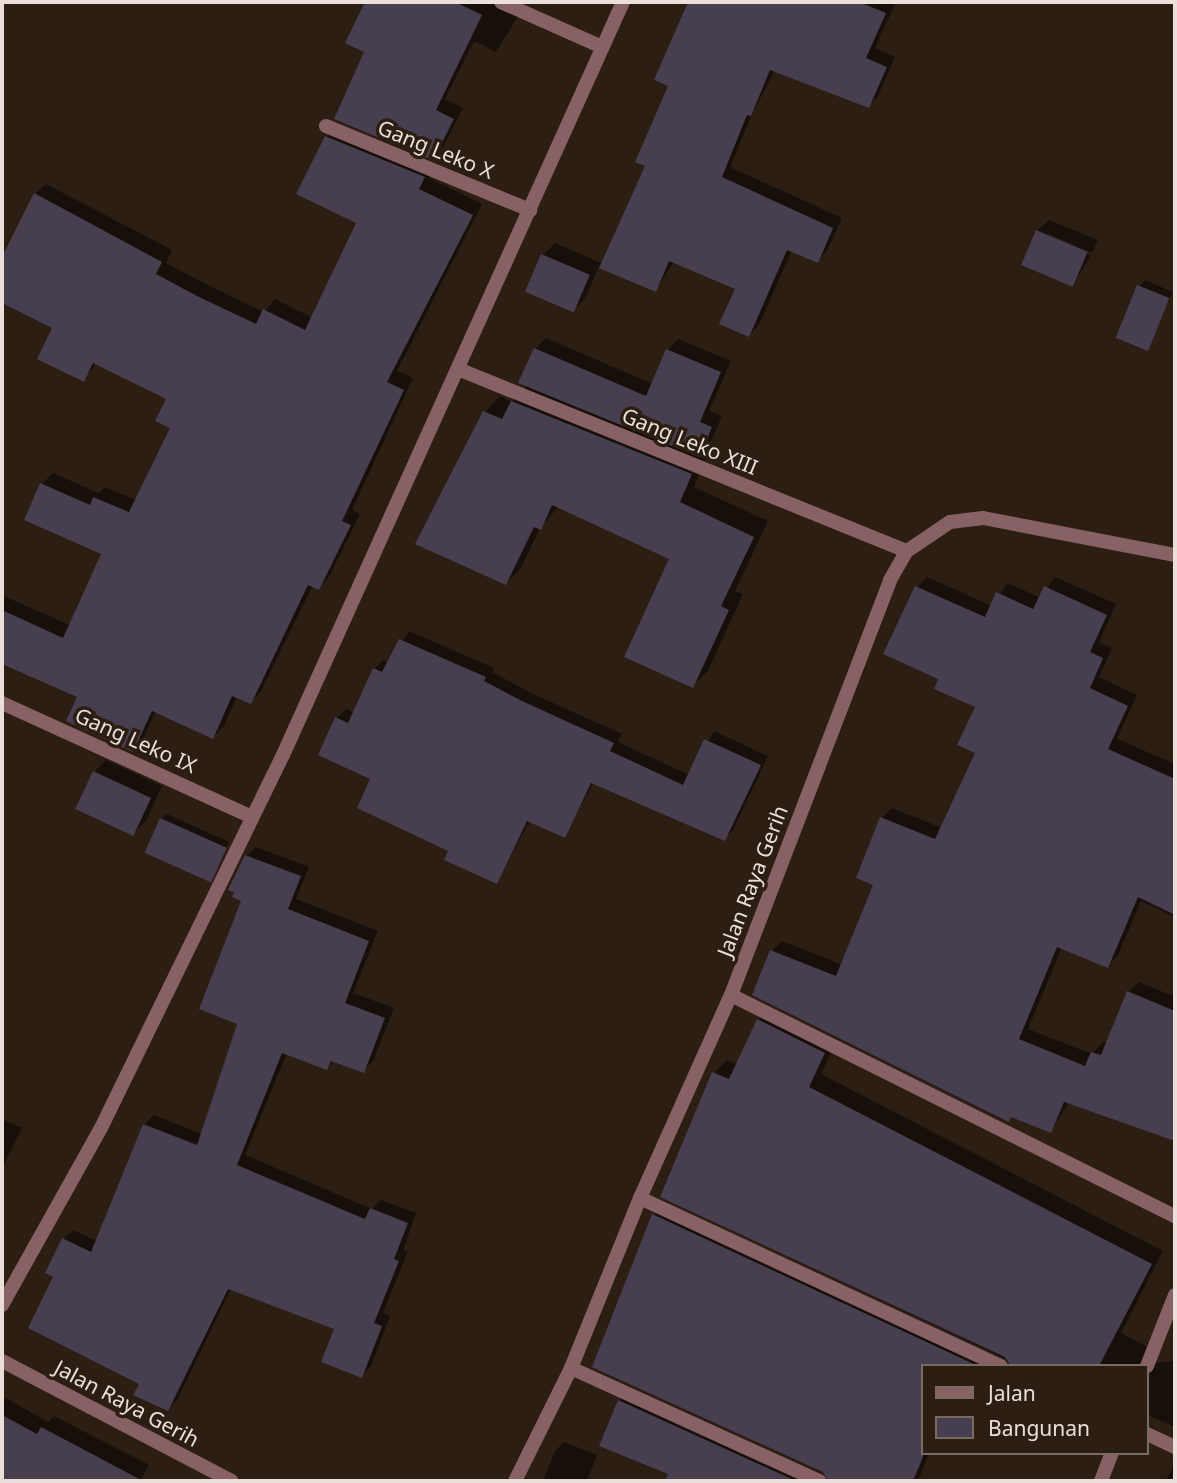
<!DOCTYPE html>
<style>
body{margin:0}
#map{position:relative;width:1177px;height:1483px;overflow:hidden;background:#2c1e13;font-family:"Noto Sans",sans-serif}
div>[style]{position:absolute}
[style*='--x']{left:calc(var(--x)*1px);top:calc(var(--y)*1px);width:calc(var(--w)*1px);rotate:calc(var(--a)*1deg)}
.shadow>*{inset:0;background:#0007}
.building>*{inset:0;background:#473f4f;transform-origin:0 0}
.minor>*{height:14px;margin:-7px;padding:0 7px;transform-origin:7px;border-radius:7px;background:#886164}
.tertiary>*{height:14px;margin:-7px;padding:0 7px;transform-origin:7px;border-radius:7px;background:#886164}
span{translate:-50% -50%;white-space:nowrap;text-align:center;line-height:1.15;-webkit-text-stroke:7px #2c1e13;paint-order:stroke}
.street-label{font-size:21px;color:#eae0d9}
.frame{position:absolute;inset:0;border:4px solid #eae0d9;pointer-events:none}
.legend{position:absolute;left:921px;top:1364px;width:228px;height:91px;box-sizing:border-box;background:#2c1e13;border:2px solid #786c62;margin:0;padding:9px 12px;list-style:none;font-size:21px;color:#eae0d9}
.legend li{display:flex;align-items:center;gap:14px;height:35px}
.legend b{width:35px;border:2px solid #786c62}
</style>
<div id="map">
<div class="shadow">
<i style="clip-path:polygon(366px 2px,511px 2px,523px 8px,496px 52px,474px 41px,445px 99px,463px 108px,443px 147px,433px 158px,366px 51px,347px 42px)"></i>
<i style="clip-path:polygon(692px 2px,895px 4px,875px 48px,895px 57px,878px 96px,868px 106px,775px 70px,753px 112px,730px 167px,842px 218px,827px 251px,817px 261px,792px 250px,759px 325px,749px 335px,737px 288px,674px 261px,656px 290px,599px 266px,585px 299px,573px 310px,543px 255px,555px 243px,603px 264px,647px 165px)"></i>
<i style="clip-path:polygon(338px 126px,435px 166px,429px 178px,482px 204px,397px 371px,413px 378px,352px 510px,360px 514px,329px 577px,318px 588px,313px 585px,261px 691px,250px 702px,237px 696px,224px 726px,213px 737px,156px 711px,143px 739px,132px 750px,79px 696px,2px 662px,2px 595px,71px 626px,104px 553px,42px 484px,53px 473px,99px 493px,105px 487px,136px 500px,172px 427px,168px 398px,97px 363px,83px 380px,54px 327px,2px 302px,2px 261px,35px 194px,46px 184px,172px 250px,166px 263px,208px 285px,264px 312px,275px 299px,313px 318px,358px 222px,327px 137px)"></i>
<i style="clip-path:polygon(1049px 220px,1098px 240px,1092px 253px,1040px 230px,1091px 256px,1072px 285px,1037px 231px)"></i>
<i style="clip-path:polygon(1145px 280px,1173px 292px,1146px 349px,1139px 286px)"></i>
<i style="clip-path:polygon(546px 338px,653px 384px,668px 350px,678px 339px,731px 361px,709px 411px,722px 416px,710px 444px,698px 456px,706px 459px,694px 487px,768px 521px,735px 591px,743px 594px,708px 671px,692px 686px,672px 558px,559px 506px,540px 528px,521px 568px,506px 583px,418px 543px,485px 412px,500px 396px,512px 402px,528px 385px,535px 349px)"></i>
<i style="clip-path:polygon(927px 577px,992px 606px,1008px 583px,1040px 598px,1055px 577px,1116px 604px,1099px 642px,1112px 648px,1099px 677px,1137px 695px,1117px 739px,1175px 764px,1175px 917px,1141px 901px,1118px 955px,1108px 966px,1062px 947px,1028px 1029px,1092px 1054px,1103px 1042px,1107px 1044px,1128px 992px,1139px 982px,1173px 996px,1175px 990px,1175px 1140px,1069px 1102px,1051px 1131px,1012px 1116px,772px 951px,782px 941px,843px 965px,875px 884px,882px 818px,892px 808px,942px 828px,977px 752px,977px 706px,941px 679px,886px 654px,917px 587px)"></i>
<i style="clip-path:polygon(409px 631px,494px 668px,492px 672px,531px 693px,622px 734px,618px 742px,689px 775px,714px 731px,768px 756px,733px 830px,724px 839px,594px 782px,564px 836px,530px 820px,497px 882px,450px 850px,372px 779px,320px 755px,337px 718px,346px 709px,354px 713px,374px 669px,383px 660px,389px 663px)"></i>
<i style="clip-path:polygon(106px 760px,162px 786px,146px 821px,134px 833px,94px 772px)"></i>
<i style="clip-path:polygon(167px 814px,229px 842px,210px 879px,161px 819px)"></i>
<i style="clip-path:polygon(256px 847px,309px 867px,296px 899px,378px 931px,353px 993px,394px 1008px,373px 1061px,363px 1071px,335px 1060px,327px 1068px,287px 1053px,245px 1155px,372px 1209px,381px 1200px,416px 1213px,403px 1250px,408px 1251px,383px 1313px,390px 1316px,371px 1366px,361px 1376px,336px 1328px,231px 1289px,177px 1400px,167px 1409px,141px 1384px,55px 1276px,63px 1239px,73px 1230px,97px 1241px,144px 1125px,154px 1115px,202px 1134px,239px 1023px,246px 856px)"></i>
<i style="clip-path:polygon(771px 1007px,837px 1040px,821px 1074px,1163px 1251px,1121px 1333px,1151px 1349px,1156px 1363px,1175px 1361px,1175px 1427px,1147px 1415px,1147px 1366px,1021px 1366px,662px 1196px,714px 1073px,727px 1060px,738px 1065px,758px 1020px)"></i>
<i style="clip-path:polygon(2px 1119px,22px 1128px,2px 1169px)"></i>
<i style="clip-path:polygon(664px 1206px,987px 1366px,923px 1366px,923px 1453px,929px 1453px,918px 1481px,856px 1481px,594px 1366px,654px 1215px)"></i>
<i style="clip-path:polygon(626px 1394px,820px 1481px,667px 1481px,670px 1473px,619px 1401px)"></i>
<i style="clip-path:polygon(2px 1396px,48px 1422px,54px 1416px,149px 1465px,140px 1481px,2px 1481px)"></i>
<i style="clip-path:polygon(564px 1442px,597px 1455px,587px 1481px,543px 1481px,555px 1451px)"></i>
<i style="clip-path:polygon(1175px 1461px,1175px 1481px,1166px 1481px)"></i>
</div>
<div class="building">
<i style="clip-path:polygon(365px 2px,455px 2px,482px 15px,436px 110px,454px 119px,433px 160px,334px 119px,364px 52px,345px 43px)"></i>
<i style="clip-path:polygon(688px 2px,859px 2px,886px 13px,866px 58px,887px 67px,869px 108px,770px 70px,751px 116px,747px 115px,722px 177px,833px 228px,818px 263px,787px 250px,749px 337px,719px 324px,735px 289px,669px 261px,656px 292px,599px 268px,645px 166px,635px 162px,668px 86px,654px 80px)"></i>
<i style="clip-path:polygon(325px 136px,425px 177px,419px 189px,473px 215px,387px 382px,404px 390px,342px 521px,351px 525px,319px 590px,308px 585px,251px 704px,232px 696px,213px 739px,152px 711px,133px 752px,66px 721px,77px 697px,2px 664px,2px 610px,63px 638px,101px 554px,24px 520px,40px 483px,90px 505px,93px 497px,129px 512px,170px 428px,155px 421px,166px 399px,93px 363px,84px 382px,37px 359px,52px 328px,2px 303px,2px 257px,34px 193px,162px 262px,156px 274px,197px 296px,256px 324px,263px 309px,305px 330px,356px 223px,296px 194px)"></i>
<i style="left:1036px;top:230px;width:56px;height:38px;rotate:23deg"></i>
<i style="left:541px;top:254px;width:53px;height:41px;rotate:23deg"></i>
<i style="left:1137px;top:285px;width:35px;height:57px;rotate:22deg"></i>
<i style="clip-path:polygon(534px 348px,646px 396px,666px 349px,721px 372px,700px 422px,712px 427px,699px 457px,518px 383px)"></i>
<i style="clip-path:polygon(511px 401px,692px 474px,680px 502px,754px 537px,721px 606px,729px 610px,693px 688px,624px 657px,669px 559px,552px 505px,541px 530px,534px 527px,506px 585px,415px 544px,483px 411px,502px 419px)"></i>
<i style="clip-path:polygon(915px 586px,985px 617px,996px 592px,1033px 609px,1044px 586px,1107px 615px,1090px 652px,1103px 658px,1090px 688px,1128px 706px,1108px 749px,1175px 779px,1175px 915px,1138px 897px,1108px 968px,1057px 947px,1019px 1039px,1085px 1066px,1091px 1052px,1101px 1055px,1127px 991px,1175px 1011px,1175px 1141px,1064px 1102px,1051px 1133px,1011px 1117px,1009px 1122px,752px 995px,770px 950px,836px 976px,873px 885px,856px 878px,880px 817px,935px 839px,975px 753px,957px 745px,975px 707px,934px 689px,938px 679px,883px 654px)"></i>
<i style="clip-path:polygon(399px 639px,486px 677px,484px 681px,522px 701px,614px 743px,610px 751px,683px 785px,704px 739px,761px 765px,725px 841px,591px 783px,565px 838px,527px 821px,497px 884px,444px 860px,448px 851px,357px 808px,370px 779px,318px 755px,335px 717px,348px 723px,373px 668px,382px 672px)"></i>
<i style="left:93px;top:771px;width:64px;height:42px;rotate:25deg"></i>
<i style="left:160px;top:818px;width:73px;height:38px;rotate:24deg"></i>
<i style="clip-path:polygon(245px 855px,301px 876px,288px 909px,369px 941px,345px 1003px,385px 1018px,364px 1073px,331px 1061px,327px 1070px,282px 1053px,237px 1165px,365px 1219px,370px 1208px,408px 1223px,394px 1259px,399px 1261px,374px 1323px,382px 1326px,362px 1378px,321px 1362px,334px 1329px,228px 1289px,168px 1411px,133px 1395px,139px 1384px,28px 1328px,53px 1277px,45px 1273px,62px 1238px,91px 1252px,143px 1124px,197px 1145px,237px 1024px,199px 1009px,241px 901px,232px 897px,234px 892px,228px 890px)"></i>
<i style="clip-path:polygon(757px 1019px,825px 1053px,809px 1087px,1152px 1264px,1099px 1366px,1011px 1366px,1005px 1357px,660px 1197px,712px 1072px,729px 1079px)"></i>
<i style="clip-path:polygon(652px 1214px,978px 1366px,923px 1366px,923px 1457px,913px 1481px,828px 1481px,823px 1472px,592px 1367px)"></i>
<i style="clip-path:polygon(618px 1400px,796px 1481px,665px 1481px,668px 1474px,599px 1446px)"></i>
<i style="clip-path:polygon(2px 1415px,37px 1434px,41px 1427px,143px 1481px,2px 1481px)"></i>
</div>
<div class="minor">
<i style="--x:501;--y:2;--w:111;--a:24"></i>
<i style="--x:326;--y:126;--w:221;--a:22.4"></i>
<i style="--x:458;--y:369;--w:484;--a:22.1"></i>
<i style="--x:2;--y:703;--w:275;--a:24.5"></i>
<i style="--x:731;--y:995;--w:496;--a:26.5"></i>
<i style="--x:640;--y:1198;--w:398;--a:25"></i>
<i style="--x:2;--y:1305;--w:203;--a:-60.8"></i>
<i style="--x:101;--y:1128;--w:415;--a:-64"></i>
<i style="--x:283;--y:755;--w:826;--a:-65.7"></i>
<i style="--x:1147;--y:1366;--w:76;--a:-68.5"></i>
<i style="--x:571;--y:1368;--w:273;--a:24.5"></i>
<i style="--x:1147;--y:1434;--w:31;--a:25"></i>
<i style="--x:1101;--y:1481;--w:30;--a:-69"></i>
</div>
<div class="tertiary">
<i style="--x:2;--y:1361;--w:259;--a:27.6"></i>
<i style="--x:515;--y:1481;--w:126;--a:-63.6"></i>
<i style="--x:571;--y:1368;--w:183;--a:-67.9"></i>
<i style="--x:640;--y:1198;--w:222;--a:-65.9"></i>
<i style="--x:731;--y:995;--w:444;--a:-69"></i>
<i style="--x:890;--y:580;--w:34;--a:-60"></i>
<i style="--x:907;--y:551;--w:52;--a:-34"></i>
<i style="--x:950;--y:522;--w:33;--a:-7"></i>
<i style="--x:983;--y:518;--w:196;--a:10.9"></i>
</div>
<div class="street-label">
<span style="left:436px;top:149px;rotate:22deg">Gang Leko X</span>
<span style="left:690px;top:441px;rotate:22deg">Gang Leko XIII</span>
<span style="left:136px;top:740px;rotate:24deg">Gang Leko IX</span>
<span style="left:752px;top:881px;rotate:-69deg">Jalan Raya Gerih</span>
<span style="left:127px;top:1403px;rotate:28deg">Jalan Raya Gerih</span>
</div>
<div class="frame"></div>
<ul class="legend">
<li><b style="height:9px;background:#886164"></b>Jalan</li>
<li><b style="height:19px;background:#473f4f"></b>Bangunan</li>
</ul>
</div>
